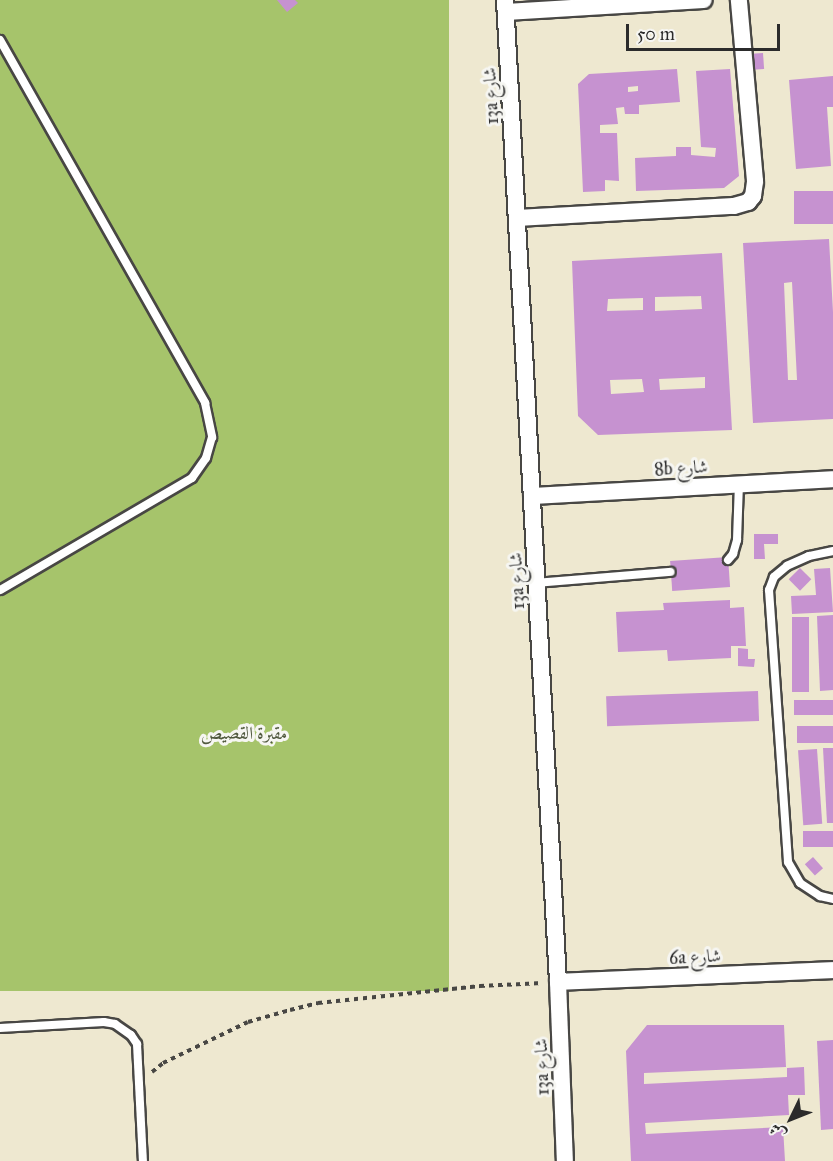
<!DOCTYPE html>
<meta charset="utf-8">
<style>
body{margin:0}
#map{position:relative;width:833px;height:1161px;overflow:hidden;background:#eee8d0;font-family:"IM FELL Great Primer",Amiri,serif}
div>[style]{position:absolute}
[style*='--x']{left:calc(var(--x)*1px);top:calc(var(--y)*1px);width:calc(var(--w)*1px);rotate:calc(var(--a)*1deg)}
.green>*{inset:0;background:#a6c46b;transform-origin:0 0}
.building>*{inset:0;background:#c692d0;transform-origin:0 0}
.path>*{height:4px;margin-top:-2px;transform-origin:0;background:repeating-linear-gradient(90deg,#484744 0 4.5px,transparent 0 9px)}
.roads{filter:drop-shadow(2px 0 #484744) drop-shadow(-2px 0 #484744) drop-shadow(0 2px #484744) drop-shadow(0 -2px #484744)}
.service>*{height:8px;margin:-4px;padding:0 4px;transform-origin:4px;border-radius:4px;background:#fff}
.minor>*{height:16px;margin:-8px;padding:0 8px;transform-origin:8px;border-radius:8px;background:#fff}
span{translate:-50% -50%;white-space:nowrap;text-align:center;line-height:1.15;-webkit-text-stroke:6px #f6f6f2;paint-order:stroke}
.street-label{font-size:18px;color:#2b2b2b}
.park-label{font-size:18px;color:#50593e}
.north{position:absolute;left:761px;top:1089px;width:60px;height:60px;-webkit-text-stroke:4px #f6f6f2;paint-order:stroke;rotate:227deg;font-size:16px;font-weight:700;line-height:24px;text-align:center;color:#2b2b2b}
.north::after{content:'';display:block;margin:auto;width:21px;height:27px;background:#2b2b2b;clip-path:polygon(50% 0,100% 100%,50% 72%,0 100%)}
.scale{position:absolute;left:626px;top:24px;width:154px;height:27px;box-sizing:border-box;border:3px solid #2b2b2b;border-top:0;padding-left:8px;font-size:18px;line-height:21px;white-space:nowrap;color:#2b2b2b;-webkit-text-stroke:4px #f6f6f2;paint-order:stroke}
</style>
<div id="map">
<div class="green">
<i style="left:0;top:0;width:449px;height:991px"></i>
</div>
<div class="building">
<i style="clip-path:polygon(277px 0,295px 0,298px 3px,287px 12px)"></i>
<i style="left:763px;top:53px;width:16px;height:11px;rotate:86deg"></i>
<i style="clip-path:polygon(evenodd,677px 69px,680px 102px,639px 105px,639px 114px,625px 114px,624px 107px,616px 108px,618px 124px,600px 125px,600px 133px,617px 133px,619px 181px,605px 180px,605px 191px,583px 192px,578px 84px,589px 74px,677px 69px,638px 86px,638px 91px,628px 92px,628px 87px,638px 86px)"></i>
<i style="clip-path:polygon(730px 69px,739px 176px,724px 188px,636px 191px,635px 158px,676px 156px,676px 147px,691px 147px,691px 155px,715px 157px,716px 148px,701px 147px,696px 71px)"></i>
<i style="clip-path:polygon(833px 76px,833px 107px,827px 107px,831px 166px,796px 169px,789px 80px)"></i>
<i style="left:833px;top:191px;width:33px;height:39px;rotate:90deg"></i>
<i style="clip-path:polygon(evenodd,829px 239px,833px 312px,833px 419px,753px 423px,743px 243px,829px 239px,792px 282px,797px 380px,788px 380px,784px 283px,792px 282px)"></i>
<i style="clip-path:polygon(evenodd,722px 253px,732px 430px,598px 435px,578px 416px,572px 261px,722px 253px,701px 296px,702px 309px,655px 311px,655px 297px,701px 296px,722px 253px,643px 298px,643px 310px,607px 311px,608px 299px,643px 298px,722px 253px,705px 377px,705px 388px,660px 390px,659px 379px,705px 377px,722px 253px,642px 379px,644px 392px,611px 394px,610px 380px,642px 379px)"></i>
<i style="clip-path:polygon(754px 534px,778px 534px,778px 544px,764px 544px,765px 559px,754px 559px)"></i>
<i style="left:728px;top:557px;width:30px;height:58px;rotate:86deg"></i>
<i style="left:800px;top:568px;width:16px;height:16px;rotate:45deg"></i>
<i style="clip-path:polygon(830px 568px,833px 612px,792px 614px,791px 596px,816px 595px,814px 569px)"></i>
<i style="clip-path:polygon(730px 600px,730px 608px,744px 607px,746px 646px,731px 646px,731px 658px,668px 661px,667px 650px,618px 652px,616px 612px,664px 610px,663px 603px)"></i>
<i style="clip-path:polygon(833px 615px,833px 690px,820px 691px,817px 616px)"></i>
<i style="left:792px;top:617px;width:17px;height:75px"></i>
<i style="clip-path:polygon(738px 648px,748px 649px,748px 659px,755px 659px,754px 667px,738px 666px)"></i>
<i style="left:758px;top:691px;width:30px;height:152px;rotate:88deg"></i>
<i style="left:833px;top:700px;width:15px;height:39px;rotate:90deg"></i>
<i style="left:833px;top:726px;width:17px;height:36px;rotate:90deg"></i>
<i style="clip-path:polygon(823px 748px,833px 748px,833px 823px,827px 823px)"></i>
<i style="left:817px;top:749px;width:75px;height:19px;rotate:86deg"></i>
<i style="left:833px;top:831px;width:16px;height:30px;rotate:90deg"></i>
<i style="left:813px;top:857px;width:15px;height:11px;rotate:48deg"></i>
<i style="clip-path:polygon(647px 1025px,784px 1025px,786px 1067px,644px 1073px,644px 1084px,787px 1077px,787px 1068px,804px 1067px,805px 1095px,788px 1095px,789px 1115px,645px 1123px,646px 1134px,783px 1127px,785px 1161px,631px 1161px,626px 1051px)"></i>
<i style="clip-path:polygon(833px 1040px,833px 1129px,821px 1130px,817px 1041px)"></i>
</div>
<div class="path">
<i style="--x:152;--y:1072;--w:14;--a:-39"></i>
<i style="--x:163;--y:1063;--w:94;--a:-25.8"></i>
<i style="--x:248;--y:1022;--w:44;--a:-15.9"></i>
<i style="--x:290;--y:1010;--w:29;--a:-14"></i>
<i style="--x:318;--y:1003;--w:163;--a:-6"></i>
<i style="--x:480;--y:986;--w:62;--a:-2.8"></i>
</div>
<div class="roads">
<div class="service">
<i style="--x:0;--y:40;--w:417;--a:60.5"></i>
<i style="--x:205;--y:403;--w:35;--a:78"></i>
<i style="--x:212;--y:437;--w:22;--a:106"></i>
<i style="--x:206;--y:458;--w:24;--a:125"></i>
<i style="--x:192;--y:478;--w:222;--a:149.7"></i>
<i style="--x:833;--y:551;--w:25;--a:168"></i>
<i style="--x:809;--y:556;--w:24;--a:156"></i>
<i style="--x:787;--y:566;--w:17;--a:140"></i>
<i style="--x:774;--y:577;--w:14;--a:111"></i>
<i style="--x:769;--y:590;--w:273;--a:86"></i>
<i style="--x:788;--y:862;--w:24;--a:60"></i>
<i style="--x:800;--y:883;--w:24;--a:33"></i>
<i style="--x:820;--y:896;--w:13;--a:13"></i>
<i style="--x:728;--y:560;--w:8;--a:-50"></i>
<i style="--x:733;--y:554;--w:15;--a:-74"></i>
<i style="--x:737;--y:540;--w:56;--a:-88"></i>
<i style="--x:536;--y:583;--w:135;--a:-4.7"></i>
<i style="--x:0;--y:1028;--w:104;--a:-3.3"></i>
<i style="--x:104;--y:1022;--w:11;--a:10"></i>
<i style="--x:115;--y:1024;--w:19;--a:35"></i>
<i style="--x:131;--y:1035;--w:11;--a:56"></i>
<i style="--x:137;--y:1044;--w:117;--a:87.1"></i>
</div>
<div class="minor">
<i style="--x:505;--y:0;--w:983;--a:86.91"></i>
<i style="--x:558;--y:982;--w:179;--a:87.8"></i>
<i style="--x:506;--y:12;--w:198;--a:-3.5"></i>
<i style="--x:517;--y:218;--w:217;--a:-3.2"></i>
<i style="--x:734;--y:206;--w:15;--a:-16"></i>
<i style="--x:748;--y:202;--w:8;--a:-50"></i>
<i style="--x:753;--y:196;--w:15;--a:-82"></i>
<i style="--x:755;--y:181;--w:182;--a:-95.1"></i>
<i style="--x:532;--y:496;--w:301;--a:-3.2"></i>
<i style="--x:558;--y:982;--w:275;--a:-2.5"></i>
</div>
</div>
<div class="street-label">
<span style="left:491px;top:96px;rotate:-93deg">13a شارع</span>
<span style="left:681px;top:468px;rotate:-3deg">8b شارع</span>
<span style="left:517px;top:581px;rotate:-93deg">13a شارع</span>
<span style="left:695px;top:957px;rotate:-3deg">6a شارع</span>
<span style="left:542px;top:1067px;rotate:-92deg">13a شارع</span>
</div>
<div class="park-label">
<span style="left:244px;top:733px">مقبرة القصيص</span>
</div>
<div class="north">ش</div>
<div class="scale">50 m</div>
</div>
